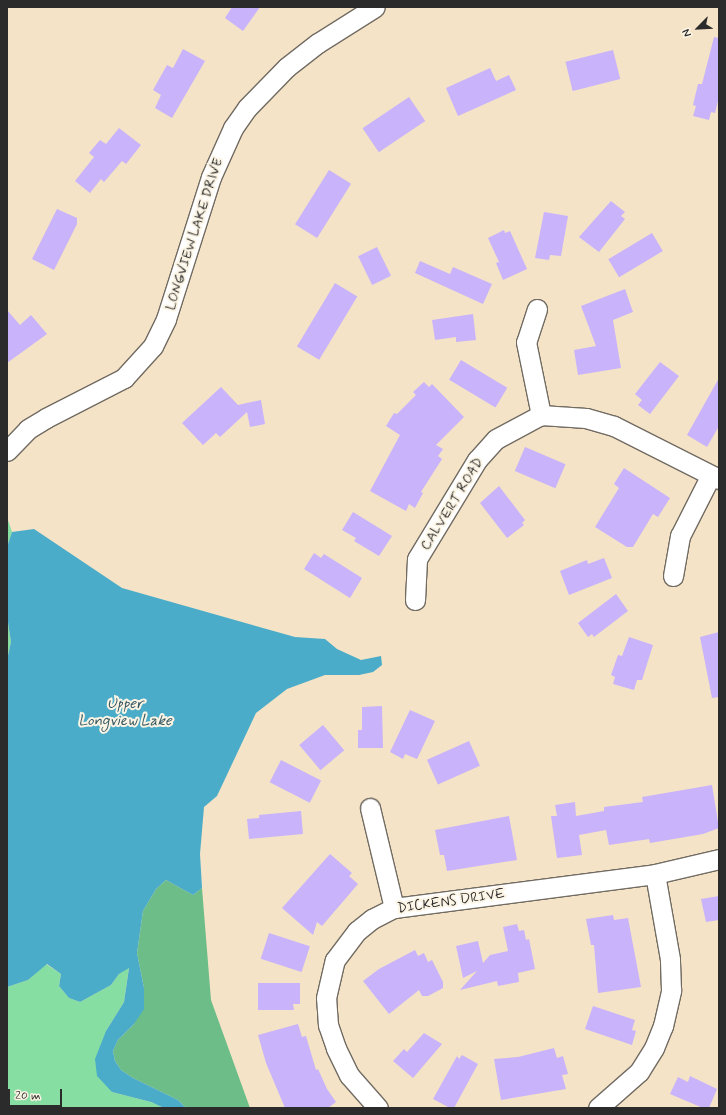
<!DOCTYPE html>
<style>
body{margin:0}
#map{position:relative;width:726px;height:1115px;overflow:hidden;background:#f4e3c7;font-family:Mynerve,sans-serif}
div>[style]{position:absolute}
[style*='--x']{left:calc(var(--x)*1px);top:calc(var(--y)*1px);width:calc(var(--w)*1px);rotate:calc(var(--a)*1deg)}
.green>*{inset:0;background:#87dea2}
.forest>*{inset:0;background:#6dbd88}
.water>*{inset:0;background:#4aacc9}
.building>*{inset:0;background:#c9b3fb;transform-origin:0 0}
.roads{filter:drop-shadow(1px 0 #716b62) drop-shadow(-1px 0 #716b62) drop-shadow(0 1px #716b62) drop-shadow(0 -1px #716b62)}
.minor>*{height:19px;margin:-9.5px;padding:0 9.5px;transform-origin:9.5px;border-radius:9.5px;background:#fff}
span{translate:-50% -50%;white-space:nowrap;text-align:center;line-height:1.15;-webkit-text-stroke:4px #fcf5e5;paint-order:stroke}
.street-label{font-size:14px;color:#2b2b2b}
.water-label{font-size:15px;color:#365862;font-style:italic}
.frame{position:absolute;inset:0;border:8px solid #2b2b2b;pointer-events:none}
.north{position:absolute;left:678px;top:8px;width:40px;height:40px;-webkit-text-stroke:3px #fcf5e5;paint-order:stroke;rotate:246deg;font-size:11px;font-weight:700;line-height:16px;text-align:center;color:#2b2b2b}
.north::after{content:'';display:block;margin:auto;width:14px;height:18px;background:#2b2b2b;clip-path:polygon(50% 0,100% 100%,50% 72%,0 100%)}
.scale{position:absolute;left:8px;top:1089px;width:54px;height:18px;box-sizing:border-box;border:2px solid #2b2b2b;border-top:0;padding-left:5px;font-size:12px;line-height:14px;white-space:nowrap;color:#2b2b2b;-webkit-text-stroke:3px #fcf5e5;paint-order:stroke}
</style>
<div id="map">
<div class="green">
<i style="clip-path:polygon(7px 517px,12px 532px,7px 547px)"></i>
<i style="clip-path:polygon(7px 616px,11px 642px,7px 660px)"></i>
<i style="clip-path:polygon(46px 964px,61px 974px,59px 986px,69px 998px,80px 1002px,111px 985px,119px 974px,129px 967px,124px 1002px,106px 1031px,112px 1092px,151px 1102px,164px 1108px,7px 1108px,7px 987px,28px 980px)"></i>
</div>
<div class="forest">
<i style="clip-path:polygon(166px 880px,193px 895px,202px 888px,211px 1000px,250px 1108px,186px 1108px,178px 1100px,133px 1078px,121px 1070px,115px 1061px,113px 1051px,118px 1040px,134px 1024px,144px 988px,137px 953px,143px 911px,156px 889px)"></i>
</div>
<div class="water">
<i style="clip-path:polygon(34px 529px,122px 588px,295px 637px,325px 639px,337px 649px,361px 660px,381px 656px,382px 665px,373px 672px,359px 675px,325px 675px,287px 689px,256px 713px,217px 796px,204px 807px,200px 854px,202px 888px,193px 895px,166px 880px,156px 889px,143px 911px,137px 953px,144px 988px,144px 1009px,134px 1024px,118px 1040px,113px 1051px,115px 1061px,121px 1070px,133px 1078px,178px 1100px,186px 1108px,164px 1108px,151px 1102px,112px 1092px,97px 1076px,95px 1059px,106px 1031px,124px 1002px,129px 968px,119px 974px,111px 985px,80px 1002px,69px 998px,59px 986px,61px 974px,47px 964px,28px 980px,7px 987px,7px 660px,11px 642px,7px 616px,7px 547px,12px 532px)"></i>
</div>
<div class="building">
<i style="clip-path:polygon(232px 7px,260px 7px,243px 31px,225px 18px)"></i>
<i style="clip-path:polygon(714px 37px,719px 38px,719px 97px,715px 113px,711px 112px,709px 120px,693px 116px,696px 106px,693px 105px,698px 84px,702px 84px)"></i>
<i style="clip-path:polygon(183px 49px,205px 61px,172px 118px,155px 108px,161px 95px,153px 90px,167px 65px,173px 68px)"></i>
<i style="left:613px;top:50px;width:30px;height:49px;rotate:76deg"></i>
<i style="clip-path:polygon(490px 68px,496px 81px,509px 75px,516px 90px,458px 116px,446px 88px)"></i>
<i style="left:409px;top:97px;width:29px;height:56px;rotate:56deg"></i>
<i style="clip-path:polygon(119px 128px,141px 145px,126px 164px,122px 161px,104px 182px,101px 179px,90px 193px,75px 181px,94px 157px,89px 153px,100px 140px,106px 144px)"></i>
<i style="left:329px;top:170px;width:26px;height:64px;rotate:32deg"></i>
<i style="clip-path:polygon(611px 201px,625px 212px,621px 216px,625px 219px,599px 252px,579px 237px)"></i>
<i style="clip-path:polygon(57px 209px,77px 218px,77px 224px,54px 270px,32px 259px)"></i>
<i style="clip-path:polygon(544px 212px,568px 216px,561px 256px,550px 255px,549px 260px,535px 258px)"></i>
<i style="clip-path:polygon(504px 230px,505px 233px,510px 231px,527px 269px,503px 280px,496px 263px,499px 262px,488px 238px)"></i>
<i style="left:652px;top:233px;width:21px;height:51px;rotate:59deg"></i>
<i style="left:377px;top:247px;width:32px;height:21px;rotate:64deg"></i>
<i style="clip-path:polygon(420px 261px,450px 274px,453px 267px,492px 284px,483px 304px,415px 273px)"></i>
<i style="left:335px;top:283px;width:26px;height:74px;rotate:31deg"></i>
<i style="clip-path:polygon(625px 289px,633px 312px,613px 320px,621px 368px,578px 375px,574px 350px,596px 346px,581px 306px)"></i>
<i style="clip-path:polygon(7px 310px,20px 325px,31px 315px,47px 334px,7px 363px)"></i>
<i style="clip-path:polygon(473px 314px,476px 340px,456px 342px,456px 337px,435px 340px,432px 320px)"></i>
<i style="left:461px;top:360px;width:54px;height:23px;rotate:31deg"></i>
<i style="clip-path:polygon(660px 362px,679px 376px,650px 414px,638px 405px,642px 400px,635px 394px)"></i>
<i style="clip-path:polygon(719px 378px,719px 426px,707px 447px,687px 435px)"></i>
<i style="clip-path:polygon(424px 382px,429px 387px,432px 384px,464px 417px,436px 445px,443px 449px,438px 456px,442px 459px,421px 492px,423px 493px,415px 508px,409px 504px,406px 511px,370px 491px,400px 435px,386px 426px,394px 413px,397px 414px,416px 395px,413px 392px)"></i>
<i style="clip-path:polygon(221px 387px,238px 405px,261px 400px,265px 424px,250px 427px,247px 412px,220px 437px,216px 433px,203px 445px,182px 423px)"></i>
<i style="left:525px;top:447px;width:44px;height:26px;rotate:23deg"></i>
<i style="clip-path:polygon(624px 468px,670px 498px,658px 517px,653px 514px,633px 547px,627px 547px,595px 527px,619px 488px,614px 484px)"></i>
<i style="clip-path:polygon(499px 486px,525px 520px,522px 523px,524px 525px,507px 538px,480px 503px)"></i>
<i style="clip-path:polygon(353px 512px,392px 536px,379px 556px,354px 541px,356px 538px,342px 530px)"></i>
<i style="clip-path:polygon(314px 553px,321px 558px,324px 554px,362px 578px,350px 598px,304px 569px)"></i>
<i style="clip-path:polygon(604px 558px,612px 578px,569px 595px,560px 571px,587px 560px,588px 564px)"></i>
<i style="clip-path:polygon(616px 594px,628px 611px,594px 637px,592px 634px,588px 637px,578px 623px)"></i>
<i style="clip-path:polygon(719px 632px,719px 697px,712px 698px,700px 637px)"></i>
<i style="clip-path:polygon(629px 637px,653px 645px,642px 680px,637px 680px,634px 690px,613px 684px,615px 677px,611px 675px,618px 655px,622px 656px)"></i>
<i style="clip-path:polygon(382px 706px,383px 748px,358px 748px,358px 730px,362px 730px,362px 707px)"></i>
<i style="clip-path:polygon(410px 710px,435px 721px,417px 759px,405px 754px,403px 759px,390px 752px)"></i>
<i style="left:323px;top:725px;width:33px;height:31px;rotate:50deg"></i>
<i style="left:469px;top:741px;width:27px;height:46px;rotate:66deg"></i>
<i style="left:281px;top:760px;width:45px;height:25px;rotate:27deg"></i>
<i style="clip-path:polygon(712px 785px,719px 828px,703px 834px,650px 843px,649px 839px,609px 845px,606px 830px,579px 835px,582px 855px,557px 858px,551px 816px,557px 816px,555px 805px,575px 802px,576px 816px,604px 811px,604px 807px,643px 802px,642px 797px)"></i>
<i style="clip-path:polygon(301px 811px,303px 834px,249px 839px,247px 819px,259px 818px,259px 815px)"></i>
<i style="clip-path:polygon(509px 816px,517px 860px,447px 871px,444px 855px,440px 855px,435px 830px)"></i>
<i style="clip-path:polygon(330px 854px,352px 873px,349px 876px,358px 884px,322px 926px,317px 922px,313px 935px,282px 908px)"></i>
<i style="clip-path:polygon(719px 896px,719px 920px,706px 922px,701px 899px)"></i>
<i style="clip-path:polygon(613px 915px,614px 920px,628px 918px,641px 987px,598px 993px,594px 945px,591px 945px,586px 919px)"></i>
<i style="clip-path:polygon(517px 924px,519px 931px,524px 930px,526px 940px,529px 939px,535px 969px,518px 973px,519px 982px,498px 986px,497px 981px,460px 990px,477px 971px,463px 978px,456px 946px,478px 941px,483px 963px,490px 955px,508px 951px,503px 927px)"></i>
<i style="left:269px;top:933px;width:43px;height:27px;rotate:18deg"></i>
<i style="clip-path:polygon(415px 950px,418px 956px,424px 953px,428px 962px,432px 960px,443px 982px,443px 988px,428px 996px,422px 996px,419px 990px,389px 1014px,363px 981px,379px 969px)"></i>
<i style="clip-path:polygon(258px 983px,300px 983px,300px 1004px,293px 1004px,294px 1010px,258px 1010px)"></i>
<i style="clip-path:polygon(593px 1006px,635px 1020px,632px 1030px,636px 1031px,632px 1045px,585px 1029px)"></i>
<i style="clip-path:polygon(298px 1024px,302px 1037px,306px 1036px,316px 1070px,318px 1069px,327px 1089px,336px 1102px,328px 1108px,285px 1108px,266px 1063px,258px 1035px)"></i>
<i style="clip-path:polygon(424px 1033px,442px 1044px,413px 1078px,393px 1061px,404px 1049px,407px 1052px)"></i>
<i style="clip-path:polygon(554px 1048px,557px 1058px,563px 1056px,568px 1074px,562px 1075px,566px 1089px,501px 1100px,494px 1059px,518px 1057px)"></i>
<i style="clip-path:polygon(462px 1055px,478px 1064px,454px 1108px,450px 1108px,433px 1099px,457px 1056px,459px 1059px)"></i>
<i style="clip-path:polygon(690px 1076px,717px 1089px,709px 1108px,703px 1108px,670px 1094px,678px 1077px,688px 1082px)"></i>
</div>
<div class="roads">
<div class="minor">
<i style="--x:537;--y:309;--w:35;--a:108"></i>
<i style="--x:526;--y:342;--w:75;--a:78.4"></i>
<i style="--x:7;--y:451;--w:30;--a:-46"></i>
<i style="--x:28;--y:429;--w:21;--a:-31"></i>
<i style="--x:46;--y:418;--w:88;--a:-27.1"></i>
<i style="--x:124;--y:378;--w:43;--a:-47.8"></i>
<i style="--x:153;--y:346;--w:30;--a:-64"></i>
<i style="--x:166;--y:319;--w:149;--a:-72.4"></i>
<i style="--x:211;--y:177;--w:54;--a:-65.8"></i>
<i style="--x:233;--y:128;--w:24;--a:-55"></i>
<i style="--x:247;--y:108;--w:57;--a:-45.7"></i>
<i style="--x:287;--y:67;--w:39;--a:-38"></i>
<i style="--x:318;--y:43;--w:67;--a:-32.3"></i>
<i style="--x:673;--y:576;--w:41;--a:-80.1"></i>
<i style="--x:680;--y:536;--w:68;--a:-63.1"></i>
<i style="--x:415;--y:600;--w:41;--a:-87.2"></i>
<i style="--x:417;--y:559;--w:116;--a:-58.8"></i>
<i style="--x:477;--y:460;--w:28;--a:-48"></i>
<i style="--x:496;--y:439;--w:51;--a:-28.1"></i>
<i style="--x:541;--y:415;--w:45;--a:3.8"></i>
<i style="--x:586;--y:418;--w:29;--a:16"></i>
<i style="--x:614;--y:426;--w:118;--a:26.8"></i>
<i style="--x:370;--y:808;--w:103;--a:76.5"></i>
<i style="--x:378;--y:1108;--w:44;--a:-131.3"></i>
<i style="--x:349;--y:1075;--w:30;--a:-116"></i>
<i style="--x:336;--y:1048;--w:24;--a:-109"></i>
<i style="--x:328;--y:1025;--w:27;--a:-94"></i>
<i style="--x:326;--y:998;--w:39;--a:-77"></i>
<i style="--x:335;--y:960;--w:36;--a:-53"></i>
<i style="--x:357;--y:931;--w:19;--a:-39"></i>
<i style="--x:372;--y:919;--w:25;--a:-27"></i>
<i style="--x:394;--y:908;--w:263;--a:-7.4"></i>
<i style="--x:655;--y:874;--w:66;--a:-13.2"></i>
<i style="--x:598;--y:1108;--w:55;--a:-41.3"></i>
<i style="--x:639;--y:1072;--w:28;--a:-58"></i>
<i style="--x:654;--y:1048;--w:24;--a:-68"></i>
<i style="--x:663;--y:1026;--w:37;--a:-77"></i>
<i style="--x:671;--y:990;--w:31;--a:-92"></i>
<i style="--x:670;--y:959;--w:86;--a:-100"></i>
</div>
</div>
<div class="street-label">
<span style="left:194px;top:234px;rotate:-72deg">LONGVIEW LAKE DRIVE</span>
<span style="left:452px;top:504px;rotate:-58deg">CALVERT ROAD</span>
<span style="left:451px;top:901px;rotate:-8deg">DICKENS DRIVE</span>
</div>
<div class="water-label">
<span style="left:125px;top:713px">Upper<br>Longview Lake</span>
</div>
<div class="frame"></div>
<div class="north">N</div>
<div class="scale">20 m</div>
</div>
